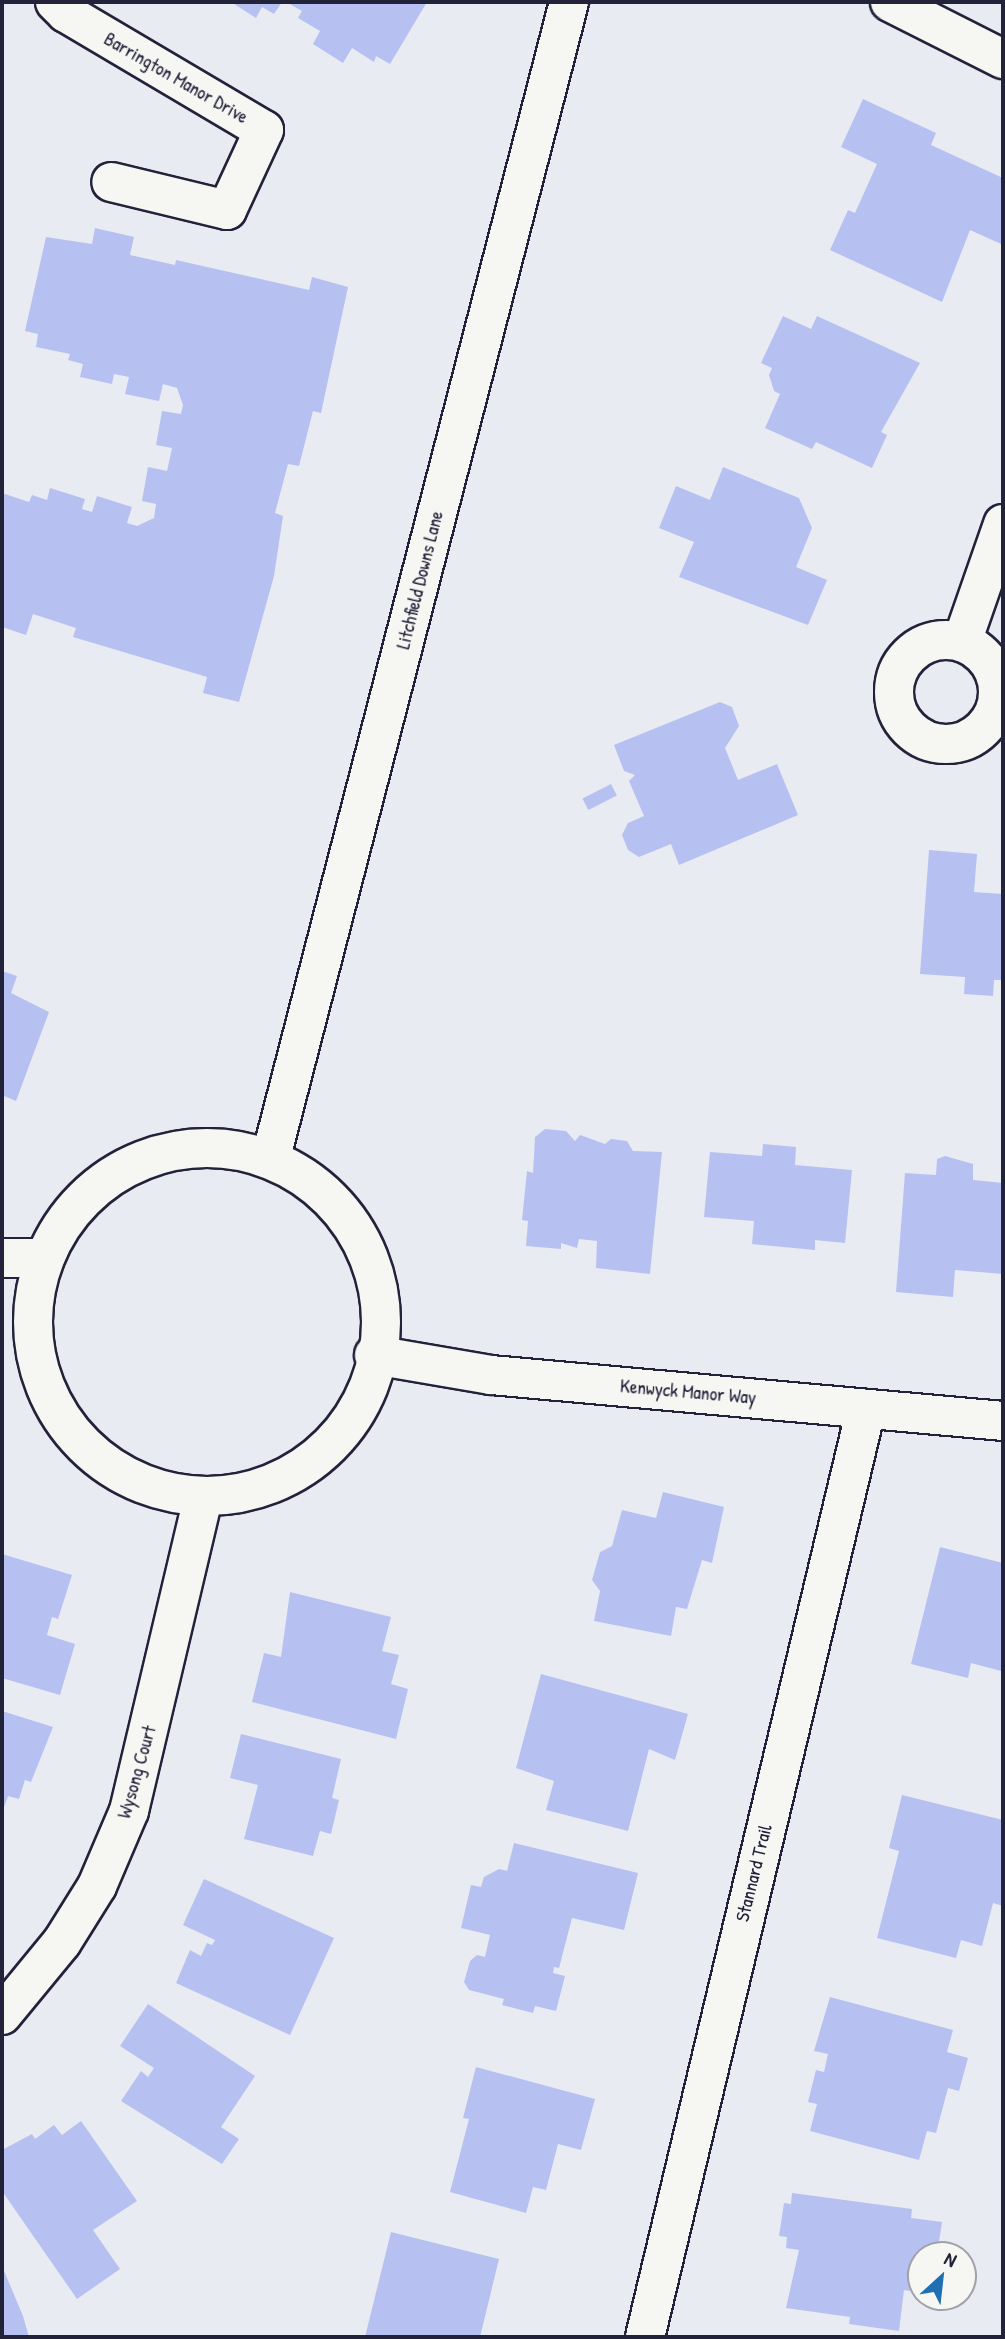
<!DOCTYPE html>
<style>
body{margin:0}
#map{position:relative;width:1005px;height:2339px;overflow:hidden;background:#e9ebf2;font-family:"Patrick Hand",sans-serif}
div>[style]{position:absolute}
[style*='--x']{left:calc(var(--x)*1px);top:calc(var(--y)*1px);width:calc(var(--w)*1px);rotate:calc(var(--a)*1deg)}
.building>*{inset:0;background:#b6c1f2;transform-origin:0 0}
.roads{filter:drop-shadow(2px 0 #22223b) drop-shadow(-2px 0 #22223b) drop-shadow(0 2px #22223b) drop-shadow(0 -2px #22223b)}
.minor>*{height:38px;margin:-19px;padding:0 19px;transform-origin:19px;border-radius:19px;background:#f6f6f2}
.minor>.ring{margin:-19px;padding:0;box-sizing:content-box;background:none;border:38px solid #f6f6f2;border-radius:50%}
span{translate:-50% -50%;white-space:nowrap;text-align:center;line-height:1.15;-webkit-text-stroke:7px #f6f6f2;paint-order:stroke}
.street-label{font-size:19px;color:#22223b}
.frame{position:absolute;inset:0;border:4px solid #22223b;pointer-events:none}
.north{position:absolute;left:907px;top:2241px;width:70px;height:70px;box-sizing:border-box;background:#f6f6f2;border:2px solid #a1a1a9;border-radius:50%;rotate:27deg;font-size:19px;font-weight:700;line-height:28px;text-align:center;color:#22223b}
.north::after{content:'';display:block;margin:auto;width:24px;height:32px;background:#1f6fb2;clip-path:polygon(50% 0,100% 100%,50% 72%,0 100%)}
</style>
<div id="map">
<div class="building">
<i style="clip-path:polygon(231px 2px,282px 2px,274px 14px,262px 7px,256px 18px)"></i>
<i style="clip-path:polygon(286px 2px,427px 2px,390px 64px,376px 56px,374px 62px,352px 48px,343px 63px,313px 44px,320px 31px,298px 18px,302px 11px)"></i>
<i style="clip-path:polygon(863px 99px,936px 133px,931px 145px,1003px 178px,1001px 244px,970px 230px,942px 302px,830px 250px,848px 210px,855px 213px,877px 164px,841px 147px)"></i>
<i style="clip-path:polygon(95px 228px,134px 237px,130px 255px,175px 265px,176px 260px,309px 290px,312px 277px,348px 287px,321px 413px,313px 411px,299px 466px,288px 464px,275px 513px,283px 516px,274px 576px,239px 702px,203px 693px,207px 677px,73px 637px,76px 628px,33px 614px,26px 635px,2px 627px,2px 493px,29px 502px,32px 495px,47px 500px,50px 488px,85px 499px,82px 509px,92px 512px,97px 496px,132px 507px,127px 523px,137px 526px,154px 518px,156px 504px,142px 501px,148px 467px,167px 471px,172px 448px,156px 445px,162px 411px,181px 414px,183px 405px,177px 388px,163px 384px,159px 401px,125px 394px,129px 377px,114px 374px,112px 384px,80px 377px,83px 364px,68px 360px,70px 354px,36px 347px,38px 334px,25px 331px,46px 237px,92px 244px)"></i>
<i style="clip-path:polygon(783px 316px,811px 329px,817px 316px,920px 363px,881px 432px,887px 435px,872px 468px,816px 442px,812px 449px,765px 428px,780px 394px,774px 391px,769px 375px,772px 368px,761px 363px)"></i>
<i style="clip-path:polygon(723px 467px,799px 498px,812px 528px,796px 567px,827px 580px,808px 625px,679px 577px,694px 542px,659px 528px,676px 486px,710px 500px)"></i>
<i style="clip-path:polygon(720px 702px,732px 707px,739px 726px,725px 748px,738px 780px,777px 764px,798px 815px,679px 865px,671px 844px,639px 857px,628px 850px,622px 835px,628px 823px,644px 816px,629px 781px,635px 775px,624px 771px,614px 745px)"></i>
<i style="left:611px;top:784px;width:13px;height:32px;rotate:63deg"></i>
<i style="clip-path:polygon(929px 850px,977px 854px,974px 892px,1003px 894px,1003px 980px,994px 980px,993px 996px,964px 994px,965px 977px,920px 974px)"></i>
<i style="clip-path:polygon(2px 971px,17px 976px,11px 993px,49px 1012px,16px 1101px,4px 1096px,2px 1101px)"></i>
<i style="clip-path:polygon(545px 1129px,566px 1131px,575px 1141px,580px 1135px,605px 1144px,611px 1139px,627px 1141px,633px 1151px,662px 1152px,650px 1274px,596px 1268px,597px 1241px,579px 1239px,577px 1248px,561px 1243px,561px 1249px,526px 1246px,528px 1221px,522px 1220px,527px 1171px,533px 1173px,535px 1137px)"></i>
<i style="clip-path:polygon(763px 1144px,796px 1147px,795px 1165px,852px 1170px,845px 1243px,815px 1240px,815px 1250px,752px 1244px,754px 1221px,704px 1217px,710px 1152px,762px 1156px)"></i>
<i style="clip-path:polygon(945px 1156px,973px 1164px,973px 1180px,1003px 1183px,1003px 1274px,955px 1270px,953px 1297px,896px 1292px,905px 1173px,936px 1175px,937px 1159px)"></i>
<i style="clip-path:polygon(663px 1492px,724px 1507px,712px 1563px,702px 1560px,687px 1609px,676px 1607px,671px 1636px,594px 1621px,600px 1591px,592px 1580px,600px 1552px,612px 1546px,622px 1510px,656px 1518px)"></i>
<i style="clip-path:polygon(940px 1547px,1003px 1563px,1001px 1671px,971px 1663px,968px 1678px,911px 1664px)"></i>
<i style="clip-path:polygon(2px 1554px,72px 1575px,58px 1619px,52px 1617px,47px 1635px,75px 1644px,60px 1695px,2px 1678px)"></i>
<i style="clip-path:polygon(290px 1592px,391px 1617px,382px 1651px,399px 1655px,391px 1684px,408px 1689px,396px 1739px,252px 1702px,264px 1653px,281px 1657px)"></i>
<i style="clip-path:polygon(541px 1674px,688px 1714px,675px 1760px,649px 1749px,628px 1831px,546px 1810px,554px 1781px,516px 1768px)"></i>
<i style="clip-path:polygon(2px 1711px,53px 1727px,31px 1782px,25px 1780px,19px 1799px,8px 1796px,2px 1813px)"></i>
<i style="clip-path:polygon(241px 1734px,341px 1759px,332px 1798px,339px 1800px,331px 1834px,320px 1831px,313px 1856px,244px 1839px,258px 1785px,230px 1778px)"></i>
<i style="clip-path:polygon(902px 1795px,1003px 1820px,1003px 1906px,993px 1903px,982px 1946px,961px 1940px,956px 1958px,877px 1938px,899px 1851px,889px 1848px)"></i>
<i style="clip-path:polygon(514px 1843px,638px 1873px,624px 1930px,572px 1918px,559px 1968px,554px 1967px,553px 1973px,565px 1976px,556px 2011px,535px 2006px,533px 2013px,502px 2005px,504px 1999px,469px 1990px,464px 1982px,470px 1961px,477px 1955px,485px 1957px,490px 1935px,461px 1928px,471px 1885px,481px 1887px,484px 1877px,499px 1869px,507px 1871px)"></i>
<i style="clip-path:polygon(204px 1879px,334px 1938px,290px 2035px,176px 1983px,190px 1950px,201px 1956px,207px 1943px,212px 1945px,215px 1940px,183px 1925px)"></i>
<i style="clip-path:polygon(830px 1997px,953px 2030px,947px 2052px,968px 2058px,959px 2091px,948px 2088px,936px 2133px,927px 2131px,919px 2160px,810px 2131px,817px 2104px,808px 2102px,816px 2070px,824px 2072px,828px 2054px,814px 2051px)"></i>
<i style="clip-path:polygon(148px 2004px,255px 2076px,221px 2127px,239px 2139px,222px 2164px,121px 2101px,141px 2071px,148px 2077px,154px 2068px,120px 2046px)"></i>
<i style="clip-path:polygon(476px 2067px,595px 2099px,581px 2150px,558px 2144px,546px 2190px,533px 2187px,526px 2213px,450px 2192px,469px 2119px,463px 2118px)"></i>
<i style="clip-path:polygon(81px 2121px,137px 2201px,93px 2230px,120px 2269px,77px 2299px,2px 2191px,2px 2150px,32px 2134px,35px 2139px,54px 2125px,62px 2135px)"></i>
<i style="clip-path:polygon(792px 2193px,912px 2209px,911px 2218px,942px 2222px,937px 2255px,921px 2255px,919px 2283px,910px 2291px,904px 2290px,899px 2331px,849px 2324px,850px 2317px,786px 2308px,799px 2250px,786px 2248px,787px 2237px,779px 2236px,784px 2203px,791px 2204px)"></i>
<i style="clip-path:polygon(391px 2232px,499px 2259px,480px 2337px,365px 2337px)"></i>
<i style="clip-path:polygon(2px 2266px,23px 2316px,29px 2337px,2px 2337px)"></i>
</div>
<div class="roads">
<div class="minor">
<i style="--x:55;--y:2;--w:16;--a:45"></i>
<i style="--x:66;--y:13;--w:230;--a:30.6"></i>
<i style="--x:264;--y:130;--w:88;--a:114.8"></i>
<i style="--x:227;--y:210;--w:119;--a:-166.4"></i>
<i style="--x:890;--y:2;--w:127;--a:26.8"></i>
<i class="ring" style="left:894px;top:640px;width:66px;height:66px"></i>
<i style="--x:962;--y:642;--w:125;--a:-70.8"></i>
<i class="ring" style="left:33px;top:1148px;width:310px;height:310px"></i>
<i style="--x:271;--y:1157;--w:1193;--a:-75.53"></i>
<i style="--x:2;--y:1258;--w:43;--a:0"></i>
<i style="--x:374;--y:1355;--w:119;--a:9.7"></i>
<i style="--x:491;--y:1375;--w:514;--a:5.13"></i>
<i style="--x:2;--y:2015;--w:94;--a:-50.6"></i>
<i style="--x:62;--y:1942;--w:66;--a:-58"></i>
<i style="--x:97;--y:1886;--w:82;--a:-66.9"></i>
<i style="--x:129;--y:1811;--w:323;--a:-76.7"></i>
<i style="--x:645;--y:2337;--w:954;--a:-76.6"></i>
</div>
</div>
<div class="street-label">
<span style="left:176px;top:78px;rotate:30deg">Barrington Manor Drive</span>
<span style="left:420px;top:580px;rotate:-76deg">Litchfield Downs Lane</span>
<span style="left:688px;top:1392px;rotate:5deg">Kenwyck Manor Way</span>
<span style="left:137px;top:1772px;rotate:-74deg">Wysong Court</span>
<span style="left:754px;top:1873px;rotate:-76deg">Stannard Trail</span>
</div>
<div class="frame"></div>
<div class="north">N</div>
</div>
